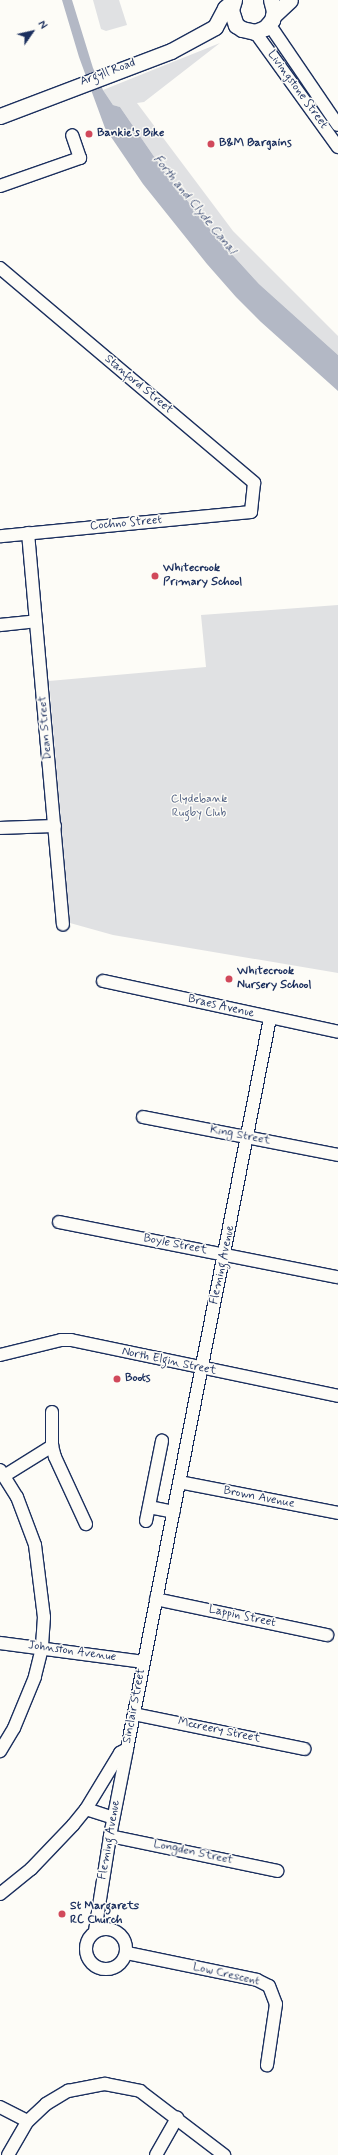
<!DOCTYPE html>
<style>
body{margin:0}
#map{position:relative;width:338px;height:2155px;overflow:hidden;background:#fdfcf7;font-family:Mynerve,sans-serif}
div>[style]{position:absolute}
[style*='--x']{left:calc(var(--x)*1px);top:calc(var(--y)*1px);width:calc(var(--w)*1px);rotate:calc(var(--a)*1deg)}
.green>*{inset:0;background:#e0e1e3}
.water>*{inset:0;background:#b3b8c5}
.roads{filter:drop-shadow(1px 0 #1b2f5e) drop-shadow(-1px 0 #1b2f5e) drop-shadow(0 1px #1b2f5e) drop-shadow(0 -1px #1b2f5e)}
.minor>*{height:12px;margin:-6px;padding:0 6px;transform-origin:6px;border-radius:6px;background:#fdfcf7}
.minor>.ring{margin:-6px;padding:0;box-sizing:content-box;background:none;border:12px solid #fdfcf7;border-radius:50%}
.tertiary>*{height:15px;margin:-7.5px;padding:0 7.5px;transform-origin:7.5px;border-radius:7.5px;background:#fdfcf7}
.dots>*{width:11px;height:11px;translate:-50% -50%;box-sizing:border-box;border:2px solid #fdfcf7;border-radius:50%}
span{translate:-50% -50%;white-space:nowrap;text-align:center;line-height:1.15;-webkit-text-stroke:3px #fdfcf7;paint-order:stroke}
.street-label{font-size:12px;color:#1b2f5e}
.poi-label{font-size:12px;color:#1b2f5e;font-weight:700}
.left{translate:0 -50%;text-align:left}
.park-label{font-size:12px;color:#4c5c7f}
.water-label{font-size:13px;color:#49587d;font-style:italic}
.north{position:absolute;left:12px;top:12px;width:40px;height:40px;-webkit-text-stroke:3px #fdfcf7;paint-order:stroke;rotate:56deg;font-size:11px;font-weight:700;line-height:16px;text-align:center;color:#1b2f5e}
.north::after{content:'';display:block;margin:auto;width:14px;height:18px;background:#1b2f5e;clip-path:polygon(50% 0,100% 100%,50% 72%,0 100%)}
</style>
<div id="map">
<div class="green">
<i style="clip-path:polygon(93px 0,119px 0,127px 25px,106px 31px,101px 29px)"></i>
<i style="clip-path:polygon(220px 43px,144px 102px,137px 103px,233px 231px,338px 336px,338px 355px,259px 284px,218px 239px,166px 174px,120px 107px,113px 105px,103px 90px)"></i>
<i style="clip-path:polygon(338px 605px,338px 973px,113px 935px,70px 923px,49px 681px,206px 667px,201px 615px)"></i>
</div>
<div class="water">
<i style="clip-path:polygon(62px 0,72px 0,93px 68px,103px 90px,113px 105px,120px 107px,166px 174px,218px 239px,259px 284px,338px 355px,338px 391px,261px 322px,236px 297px,207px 264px,143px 184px,105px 128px,79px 57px)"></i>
</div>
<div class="roads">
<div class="minor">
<i style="--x:269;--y:24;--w:122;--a:55.7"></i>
<i style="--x:255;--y:32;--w:142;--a:54.2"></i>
<i style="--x:0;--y:186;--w:85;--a:-19.3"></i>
<i style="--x:80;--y:158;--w:24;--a:-109"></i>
<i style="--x:0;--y:268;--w:333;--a:40.2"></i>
<i style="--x:254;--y:483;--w:29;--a:96"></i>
<i style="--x:251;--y:512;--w:252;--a:174.5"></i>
<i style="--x:28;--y:533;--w:393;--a:84.9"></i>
<i style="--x:0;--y:625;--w:36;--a:-6"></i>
<i style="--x:0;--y:828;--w:55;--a:-2.1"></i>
<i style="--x:103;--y:981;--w:240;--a:12.2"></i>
<i style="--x:143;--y:1117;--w:199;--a:11"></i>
<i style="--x:59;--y:1222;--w:284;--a:11.2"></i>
<i style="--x:0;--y:1355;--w:63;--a:-13.8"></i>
<i style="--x:61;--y:1340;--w:10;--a:0"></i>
<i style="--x:71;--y:1340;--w:273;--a:11.8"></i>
<i style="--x:52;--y:1412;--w:34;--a:90"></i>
<i style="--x:52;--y:1446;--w:11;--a:75"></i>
<i style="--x:55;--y:1457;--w:74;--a:65.2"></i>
<i style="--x:0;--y:1470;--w:32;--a:58"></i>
<i style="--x:17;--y:1497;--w:51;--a:69.4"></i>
<i style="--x:35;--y:1545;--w:73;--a:82.9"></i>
<i style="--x:44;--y:1617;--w:31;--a:94"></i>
<i style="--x:42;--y:1648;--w:30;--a:104"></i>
<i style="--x:35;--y:1677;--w:55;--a:112.4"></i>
<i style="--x:14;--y:1728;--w:27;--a:121"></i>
<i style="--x:4;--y:1476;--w:57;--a:-32"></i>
<i style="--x:179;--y:1482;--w:162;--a:11"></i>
<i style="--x:149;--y:1507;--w:25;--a:11"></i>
<i style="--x:146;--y:1521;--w:82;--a:-78.7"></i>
<i style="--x:156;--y:1599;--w:175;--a:11.9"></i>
<i style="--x:0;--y:1643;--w:145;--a:7.5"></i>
<i style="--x:134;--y:1714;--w:174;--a:11.6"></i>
<i style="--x:86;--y:1809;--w:28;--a:18"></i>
<i style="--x:110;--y:1836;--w:171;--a:11.8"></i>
<i style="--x:0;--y:1894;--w:40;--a:-39"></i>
<i style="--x:31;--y:1869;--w:61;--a:-46.3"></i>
<i style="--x:73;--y:1825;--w:21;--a:-51"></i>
<i style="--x:86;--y:1809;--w:66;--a:-58.7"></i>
<i style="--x:120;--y:1753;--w:8;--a:-30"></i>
<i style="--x:127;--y:1749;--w:745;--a:-78.93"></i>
<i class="ring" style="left:86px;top:1929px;width:28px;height:28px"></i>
<i style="--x:95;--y:1931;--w:96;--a:-81"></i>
<i style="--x:110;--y:1836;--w:89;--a:-78.9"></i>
<i style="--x:127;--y:1953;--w:133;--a:11.7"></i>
<i style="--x:257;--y:1980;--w:13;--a:27"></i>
<i style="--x:269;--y:1986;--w:19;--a:69"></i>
<i style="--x:276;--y:2004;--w:62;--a:98.4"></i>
<i style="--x:0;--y:2107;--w:31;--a:27"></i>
<i style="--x:8;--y:2155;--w:39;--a:-60"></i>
<i style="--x:28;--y:2121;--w:25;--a:-43"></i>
<i style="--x:46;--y:2104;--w:26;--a:-31"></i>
<i style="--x:68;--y:2091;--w:38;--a:-11"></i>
<i style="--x:105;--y:2084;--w:36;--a:11"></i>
<i style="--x:140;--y:2091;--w:106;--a:37.3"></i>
<i style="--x:156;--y:2155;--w:43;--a:-60.4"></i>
</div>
<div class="tertiary">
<i style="--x:234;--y:0;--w:10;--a:107"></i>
<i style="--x:231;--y:10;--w:16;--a:72"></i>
<i style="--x:236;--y:25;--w:7;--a:34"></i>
<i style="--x:242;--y:29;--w:13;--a:13"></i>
<i style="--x:255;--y:32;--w:11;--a:-22"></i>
<i style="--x:265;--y:28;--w:11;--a:-49"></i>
<i style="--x:272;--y:20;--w:9;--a:-77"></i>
<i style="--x:274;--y:11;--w:11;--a:-105"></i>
<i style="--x:273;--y:16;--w:23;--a:-43"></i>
<i style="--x:0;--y:116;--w:183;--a:-20.8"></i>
<i style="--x:171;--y:51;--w:50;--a:-28.6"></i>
<i style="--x:215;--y:27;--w:21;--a:-62"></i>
<i style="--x:225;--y:8;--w:9;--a:-41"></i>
</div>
</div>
<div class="dots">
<i style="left:89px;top:134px;background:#d1495b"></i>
<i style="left:211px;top:144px;background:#d1495b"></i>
<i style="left:155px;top:576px;background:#d1495b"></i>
<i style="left:229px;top:979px;background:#d1495b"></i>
<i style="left:117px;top:1379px;background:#d1495b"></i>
<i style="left:62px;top:1914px;background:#d1495b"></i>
</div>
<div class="street-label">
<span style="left:108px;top:73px;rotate:-20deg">Argyll Road</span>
<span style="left:297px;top:90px;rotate:54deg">Livingstone Street</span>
<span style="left:138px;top:385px;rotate:40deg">Stanford Street</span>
<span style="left:126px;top:524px;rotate:-5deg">Cochno Street</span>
<span style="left:46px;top:728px;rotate:-95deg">Dean Street</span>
<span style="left:221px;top:1007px;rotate:13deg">Braes Avenue</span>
<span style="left:240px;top:1136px;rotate:11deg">King Street</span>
<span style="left:175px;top:1245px;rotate:11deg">Boyle Street</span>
<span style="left:223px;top:1265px;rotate:-78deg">Fleming Avenue</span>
<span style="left:169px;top:1362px;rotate:12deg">North Elgin Street</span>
<span style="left:259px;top:1498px;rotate:11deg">Brown Avenue</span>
<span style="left:242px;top:1617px;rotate:12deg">Lappin Street</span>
<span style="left:72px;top:1652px;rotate:8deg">Johnston Avenue</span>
<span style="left:135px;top:1706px;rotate:-79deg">Sinclair Street</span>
<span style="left:219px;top:1731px;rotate:12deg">Mccreery Street</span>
<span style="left:110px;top:1840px;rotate:-80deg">Fleming Avenue</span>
<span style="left:193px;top:1853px;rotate:12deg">Longden Street</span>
<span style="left:226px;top:1975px;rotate:13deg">Low Crescent</span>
</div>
<div class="poi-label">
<span class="left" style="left:97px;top:134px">Bankie's Bike</span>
<span class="left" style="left:219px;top:144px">B&amp;M Bargains</span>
<span class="left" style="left:163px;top:576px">Whitecrook<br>Primary School</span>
<span class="left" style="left:237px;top:979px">Whitecrook<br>Nursery School</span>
<span class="left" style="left:125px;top:1379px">Boots</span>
<span class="left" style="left:70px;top:1914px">St Margarets<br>RC Church</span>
</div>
<div class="park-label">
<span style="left:199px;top:807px">Clydebank<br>Rugby Club</span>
</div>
<div class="water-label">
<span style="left:194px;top:205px;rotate:51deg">Forth and Clyde Canal</span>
</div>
<div class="north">N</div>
</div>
